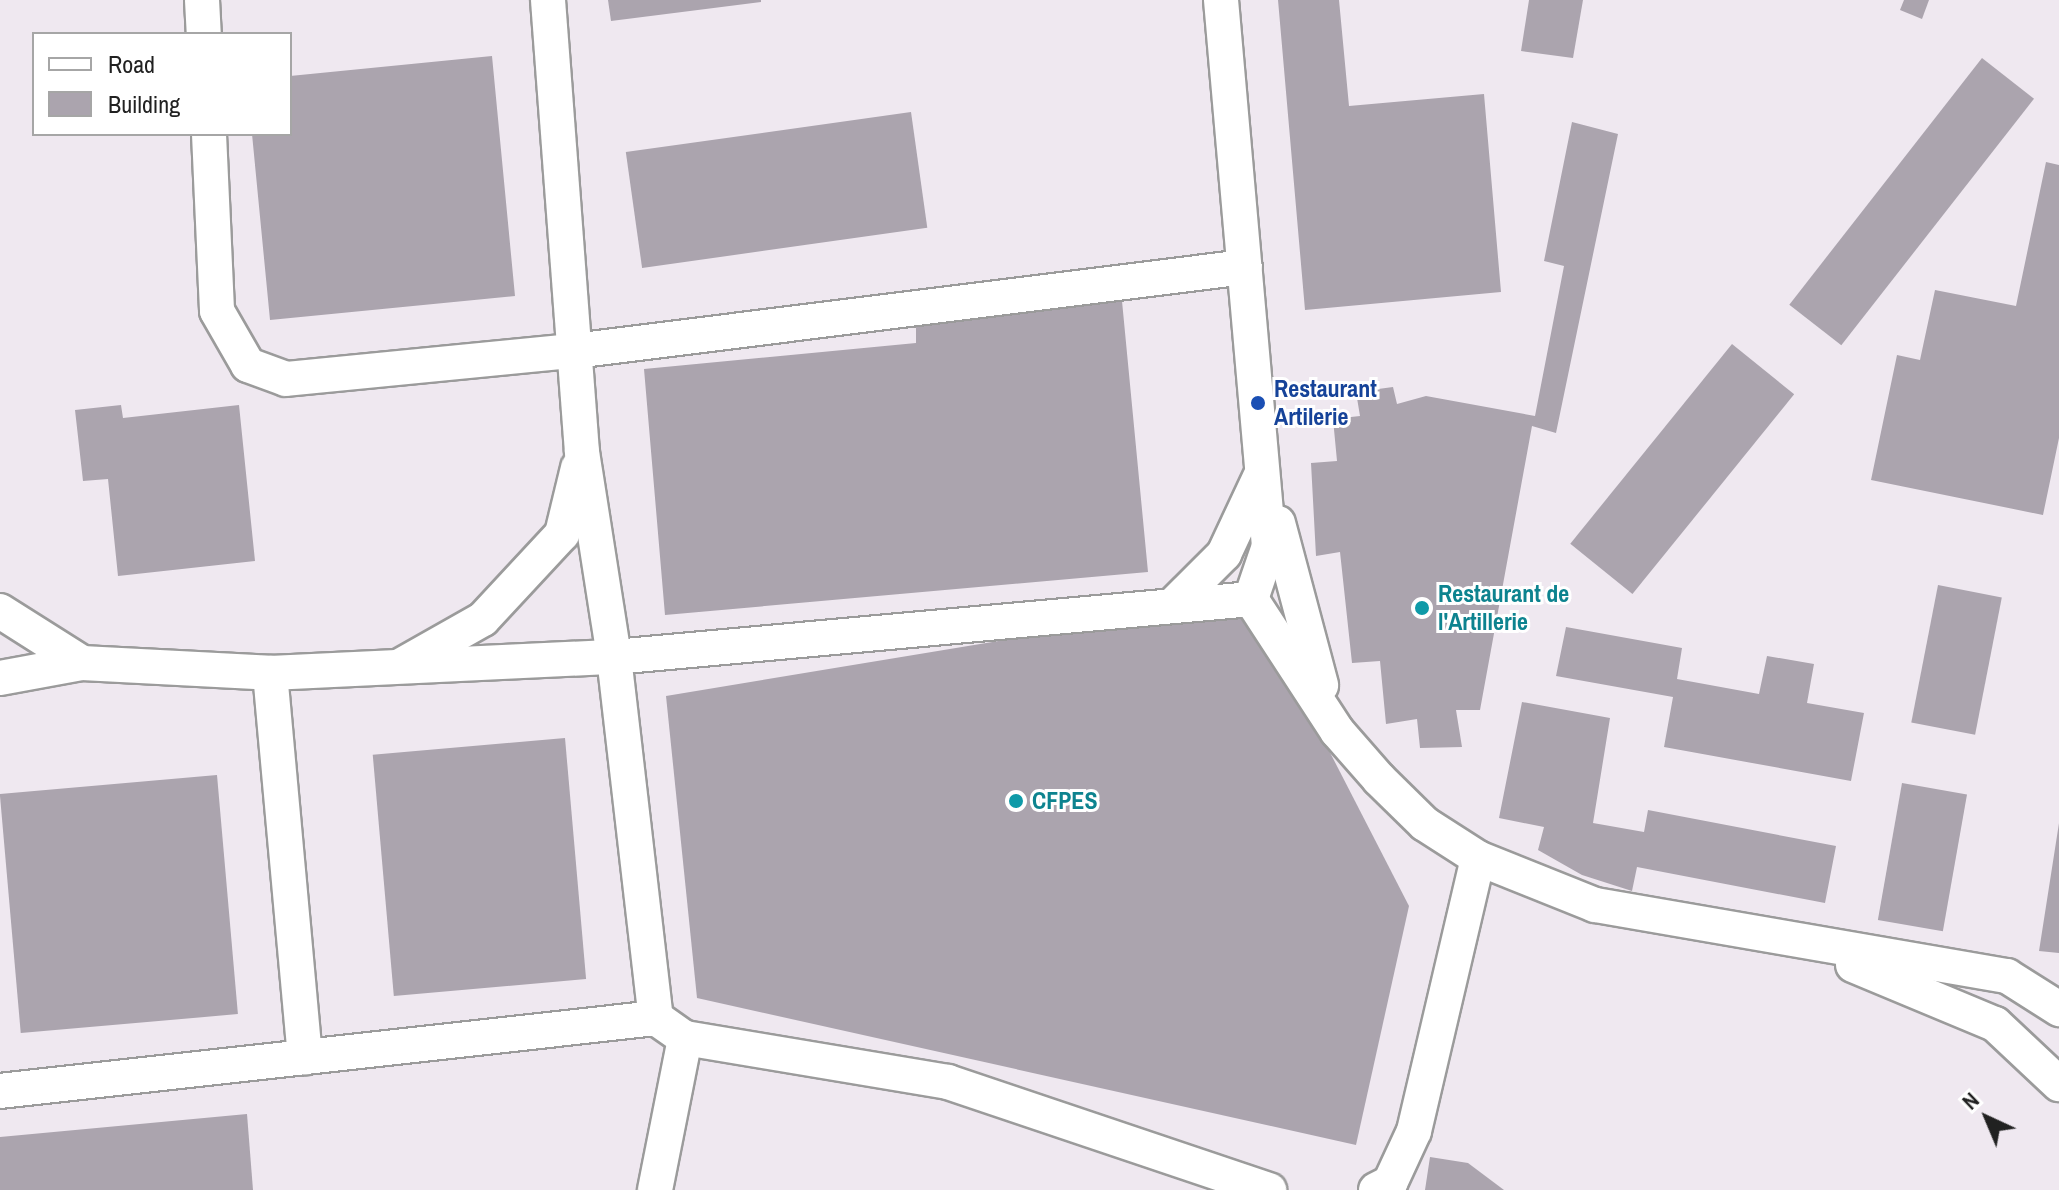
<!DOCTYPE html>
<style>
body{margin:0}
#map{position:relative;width:2059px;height:1190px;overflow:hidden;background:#efe8f0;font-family:"Archivo Narrow",sans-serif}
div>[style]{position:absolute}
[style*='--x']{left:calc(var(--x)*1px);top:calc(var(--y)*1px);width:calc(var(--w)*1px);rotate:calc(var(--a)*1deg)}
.building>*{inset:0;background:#aba4ae;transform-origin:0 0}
.roads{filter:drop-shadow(2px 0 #9b9b9b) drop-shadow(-2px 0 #9b9b9b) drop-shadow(0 2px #9b9b9b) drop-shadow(0 -2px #9b9b9b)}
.minor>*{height:34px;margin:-17px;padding:0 17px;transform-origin:17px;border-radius:17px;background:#fff}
.dots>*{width:22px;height:22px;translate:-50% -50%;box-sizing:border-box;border:4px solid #fff;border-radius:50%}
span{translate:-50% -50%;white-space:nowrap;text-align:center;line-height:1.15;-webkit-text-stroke:6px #fff;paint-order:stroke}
.transit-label{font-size:24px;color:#164399;font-weight:700}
.left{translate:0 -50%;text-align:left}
.culture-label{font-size:24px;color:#0d838f;font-weight:700}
.legend{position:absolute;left:32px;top:32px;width:260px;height:104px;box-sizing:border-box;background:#fff;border:2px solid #a6a6a6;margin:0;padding:10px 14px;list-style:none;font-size:24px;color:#212121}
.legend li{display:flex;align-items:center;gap:16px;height:40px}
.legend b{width:40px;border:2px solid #a6a6a6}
.north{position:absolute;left:1947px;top:1078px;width:80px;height:80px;-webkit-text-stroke:6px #fff;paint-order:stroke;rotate:316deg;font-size:22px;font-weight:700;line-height:32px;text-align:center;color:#212121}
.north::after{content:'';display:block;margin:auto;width:28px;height:36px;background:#212121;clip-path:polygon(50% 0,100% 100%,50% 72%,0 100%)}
</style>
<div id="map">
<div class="building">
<i style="clip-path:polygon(608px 0,761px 0,761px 2px,611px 21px)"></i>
<i style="clip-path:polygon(1278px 0,1339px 0,1349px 106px,1484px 94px,1501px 292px,1305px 310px)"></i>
<i style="clip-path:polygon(1529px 0,1583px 0,1573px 58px,1521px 51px)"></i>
<i style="clip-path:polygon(1904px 0,1929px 0,1922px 19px,1900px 10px)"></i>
<i style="clip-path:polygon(492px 56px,515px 296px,270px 320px,252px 134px,290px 134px,290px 76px)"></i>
<i style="left:1982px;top:58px;width:66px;height:313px;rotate:38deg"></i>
<i style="left:911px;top:112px;width:117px;height:288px;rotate:82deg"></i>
<i style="clip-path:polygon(1572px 122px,1618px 134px,1556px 433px,1532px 426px,1480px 710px,1456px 710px,1462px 747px,1420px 748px,1417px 719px,1386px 724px,1380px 661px,1352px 663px,1340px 552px,1316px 556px,1311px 463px,1337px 461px,1333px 419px,1360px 416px,1356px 392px,1393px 387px,1397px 404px,1426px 396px,1535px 416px,1564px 266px,1544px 261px)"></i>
<i style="clip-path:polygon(2046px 162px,2059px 165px,2059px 438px,2043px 515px,1871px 480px,1897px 355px,1920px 360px,1935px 290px,2016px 306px)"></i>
<i style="clip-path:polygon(1122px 301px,1148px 572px,665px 615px,644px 369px,916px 343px,916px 325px)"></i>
<i style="left:1732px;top:344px;width:80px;height:257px;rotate:39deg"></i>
<i style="clip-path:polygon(121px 405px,123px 418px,239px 405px,255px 561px,118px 576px,108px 479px,83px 481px,75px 410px)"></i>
<i style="left:1938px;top:585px;width:65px;height:140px;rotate:11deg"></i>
<i style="clip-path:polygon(1251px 599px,1409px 906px,1356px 1145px,697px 998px,666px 696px)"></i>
<i style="clip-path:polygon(1566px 627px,1682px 648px,1677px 679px,1759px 694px,1767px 656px,1814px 664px,1807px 703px,1864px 713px,1851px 781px,1664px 747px,1673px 697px,1556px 676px)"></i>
<i style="clip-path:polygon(1522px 702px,1610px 718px,1593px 823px,1644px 832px,1648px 810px,1836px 846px,1825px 903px,1637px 867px,1632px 891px,1582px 875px,1538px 850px,1544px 827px,1499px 818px)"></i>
<i style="left:565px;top:738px;width:242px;height:193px;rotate:85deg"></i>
<i style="left:217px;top:775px;width:240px;height:218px;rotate:85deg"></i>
<i style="left:1902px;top:783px;width:66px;height:139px;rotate:10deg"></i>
<i style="clip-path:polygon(2059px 823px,2059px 953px,2039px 951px)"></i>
<i style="clip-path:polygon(247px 1114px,253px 1190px,0 1190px,0 1137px)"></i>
<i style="clip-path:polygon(1430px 1157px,1468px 1163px,1504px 1190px,1425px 1190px)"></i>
</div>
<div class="roads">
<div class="minor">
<i style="--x:202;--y:0;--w:34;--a:87"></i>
<i style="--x:548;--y:0;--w:453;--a:85.7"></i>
<i style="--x:582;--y:452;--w:207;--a:81.1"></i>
<i style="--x:614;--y:657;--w:363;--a:83.4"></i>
<i style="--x:656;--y:1018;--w:35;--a:35"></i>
<i style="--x:685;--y:1038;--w:267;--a:9.5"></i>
<i style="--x:948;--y:1082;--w:339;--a:18.6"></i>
<i style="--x:1221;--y:0;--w:548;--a:84.98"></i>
<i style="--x:1269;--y:546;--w:56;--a:108.8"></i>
<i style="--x:209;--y:134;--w:177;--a:87.4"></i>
<i style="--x:217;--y:311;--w:62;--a:60.1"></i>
<i style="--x:248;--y:365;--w:40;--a:20.2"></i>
<i style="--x:286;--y:379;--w:289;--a:-5.6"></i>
<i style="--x:574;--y:351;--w:676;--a:-7.14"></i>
<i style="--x:1278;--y:523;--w:168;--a:75.1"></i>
<i style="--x:1251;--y:599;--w:158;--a:56.9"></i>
<i style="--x:1337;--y:731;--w:64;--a:48.8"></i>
<i style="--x:1379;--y:779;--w:64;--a:44.4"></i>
<i style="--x:1425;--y:824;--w:63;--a:32.7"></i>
<i style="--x:1478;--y:858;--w:126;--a:21.9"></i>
<i style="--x:1595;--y:905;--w:418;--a:9.8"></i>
<i style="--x:2007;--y:976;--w:62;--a:32.4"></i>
<i style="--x:1172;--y:606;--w:74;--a:-45"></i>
<i style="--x:1224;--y:554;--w:85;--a:-64.9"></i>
<i style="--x:0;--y:611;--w:97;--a:32.4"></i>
<i style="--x:400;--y:666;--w:95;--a:-29.5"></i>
<i style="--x:483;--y:619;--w:116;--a:-47.1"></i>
<i style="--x:562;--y:534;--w:68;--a:-76.4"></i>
<i style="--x:270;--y:673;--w:386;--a:84.8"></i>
<i style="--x:0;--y:678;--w:83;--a:-10.4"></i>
<i style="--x:82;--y:663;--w:188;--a:3"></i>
<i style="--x:270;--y:673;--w:344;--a:-2.7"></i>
<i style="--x:614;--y:657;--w:640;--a:-5.2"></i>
<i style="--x:1853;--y:965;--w:154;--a:22.6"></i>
<i style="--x:1995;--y:1024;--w:88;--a:43.2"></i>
<i style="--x:0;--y:1091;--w:660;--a:-6.35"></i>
<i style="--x:655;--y:1190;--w:155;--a:-78.8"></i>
<i style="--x:1376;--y:1190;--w:16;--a:-27"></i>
<i style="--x:1390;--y:1183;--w:57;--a:-65.2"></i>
<i style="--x:1414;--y:1131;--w:280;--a:-76.8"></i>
</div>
</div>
<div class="dots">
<i style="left:1258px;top:403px;background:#1a4fb4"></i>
<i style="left:1422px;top:608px;background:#0f9aa8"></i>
<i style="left:1016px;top:801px;background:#0f9aa8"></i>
</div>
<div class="transit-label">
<span class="left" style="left:1274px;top:403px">Restaurant<br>Artilerie</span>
</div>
<div class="culture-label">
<span class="left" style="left:1438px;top:608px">Restaurant de<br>l'Artillerie</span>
<span class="left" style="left:1032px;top:801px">CFPES</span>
</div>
<ul class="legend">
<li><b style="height:10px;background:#fff"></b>Road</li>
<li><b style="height:22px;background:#aba4ae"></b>Building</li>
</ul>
<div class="north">N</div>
</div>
